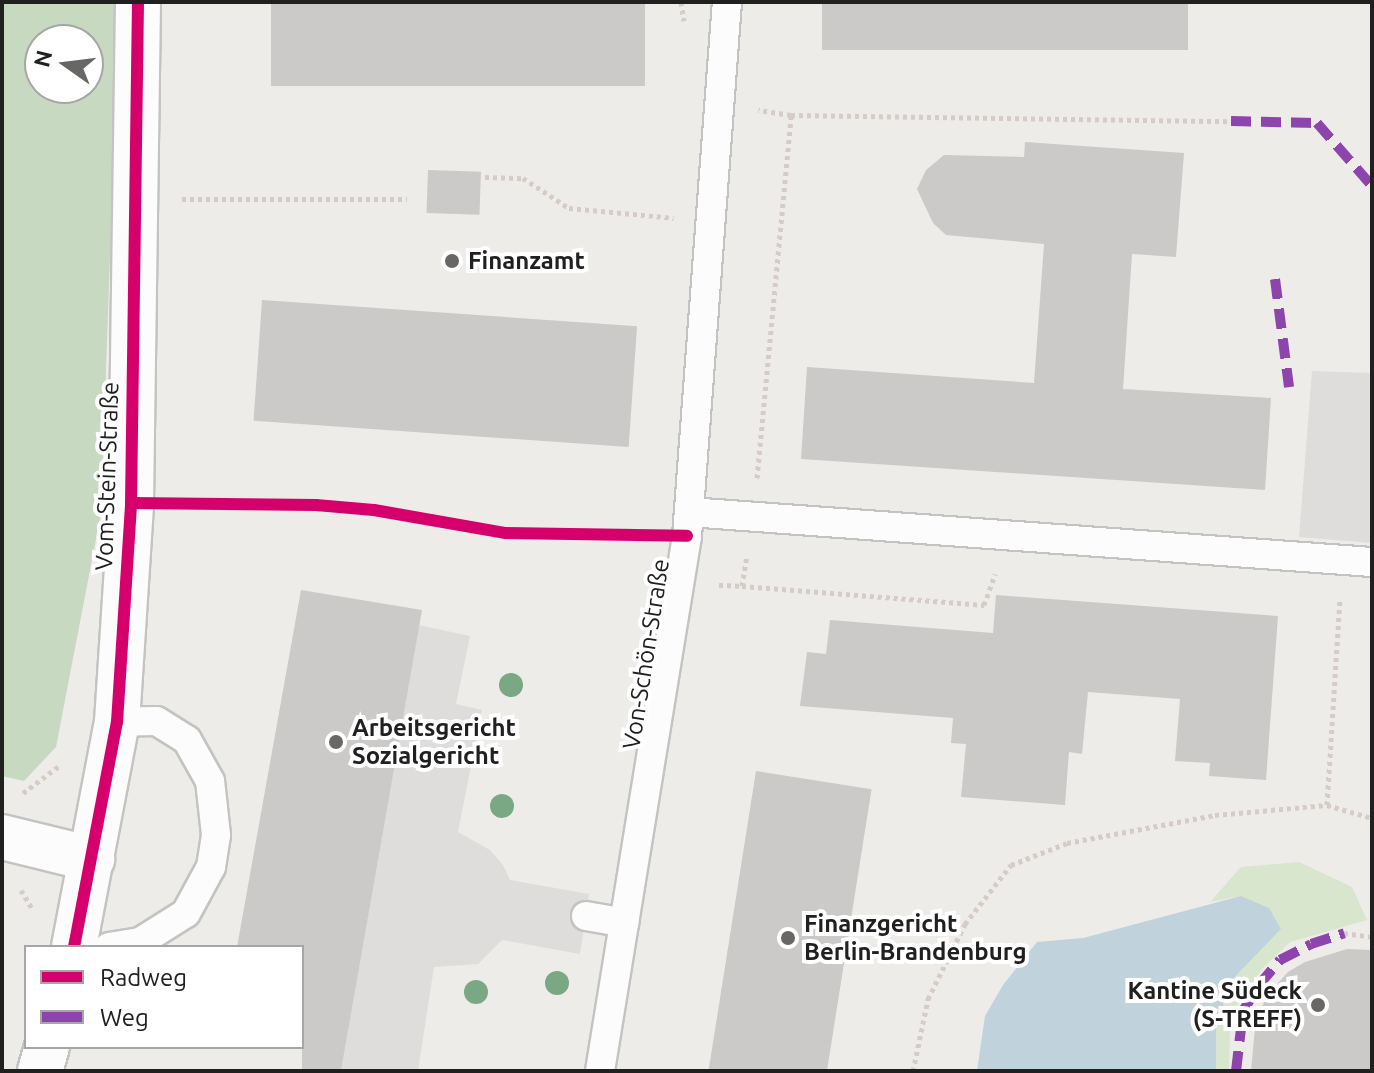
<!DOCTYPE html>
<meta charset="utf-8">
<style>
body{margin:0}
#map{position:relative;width:1374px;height:1073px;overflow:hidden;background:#edece9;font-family:Ubuntu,sans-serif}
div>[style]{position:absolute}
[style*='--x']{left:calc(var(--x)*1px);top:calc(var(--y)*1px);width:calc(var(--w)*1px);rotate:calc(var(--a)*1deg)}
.grass>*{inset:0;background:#d7e6cc}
.forest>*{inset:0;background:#c7d9c1}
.parking>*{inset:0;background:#dedddc}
.water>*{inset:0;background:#c0d3dc}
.building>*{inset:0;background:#cccac8;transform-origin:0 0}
.path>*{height:5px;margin-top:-2.5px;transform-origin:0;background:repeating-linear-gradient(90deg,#d5ccc9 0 4px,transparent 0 8px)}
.roads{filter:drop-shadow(2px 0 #c3c3c1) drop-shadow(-2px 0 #c3c3c1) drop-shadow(0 2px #c3c3c1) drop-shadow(0 -2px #c3c3c1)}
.lane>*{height:28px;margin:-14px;padding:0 14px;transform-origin:14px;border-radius:14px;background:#fcfcfc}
.street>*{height:44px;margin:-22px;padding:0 22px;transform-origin:22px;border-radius:22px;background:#fcfcfc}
.quiet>*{height:10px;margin-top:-5px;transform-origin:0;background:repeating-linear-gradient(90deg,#8e44ad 0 20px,transparent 0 30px)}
.cycleway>*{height:12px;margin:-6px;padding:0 6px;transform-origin:6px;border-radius:6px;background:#d6006c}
.trees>*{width:24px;height:24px;margin:-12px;border-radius:50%;background:#79a882}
.dots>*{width:22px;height:22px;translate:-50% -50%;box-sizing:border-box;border:4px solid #fff;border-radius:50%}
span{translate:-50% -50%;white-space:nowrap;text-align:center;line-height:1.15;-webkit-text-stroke:8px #fff;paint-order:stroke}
.poi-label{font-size:24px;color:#202020;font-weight:700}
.left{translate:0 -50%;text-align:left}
.right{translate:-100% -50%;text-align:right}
.street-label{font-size:24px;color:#202020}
.frame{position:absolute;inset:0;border:4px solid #202020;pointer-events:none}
.legend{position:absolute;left:24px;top:945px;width:280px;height:104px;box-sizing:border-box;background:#fff;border:2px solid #a6a6a6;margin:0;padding:10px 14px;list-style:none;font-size:24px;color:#202020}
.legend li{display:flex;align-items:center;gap:16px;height:40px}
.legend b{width:40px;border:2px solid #a6a6a6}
.north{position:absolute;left:24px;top:24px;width:80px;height:80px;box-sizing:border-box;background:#fff;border:2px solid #a6a6a6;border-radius:50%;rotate:284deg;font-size:22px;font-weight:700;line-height:32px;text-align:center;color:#202020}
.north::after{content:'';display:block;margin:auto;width:28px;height:36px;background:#686766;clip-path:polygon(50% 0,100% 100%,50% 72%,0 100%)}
</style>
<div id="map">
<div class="grass">
<i style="clip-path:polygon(1299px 862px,1352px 887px,1367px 920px,1290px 942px,1262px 969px,1237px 1005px,1230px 1031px,1229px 1071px,1216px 1071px,1216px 1027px,1231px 981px,1281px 929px,1241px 896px,1210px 902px,1241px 867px)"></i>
</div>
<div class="forest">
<i style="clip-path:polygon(evenodd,2px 2px,114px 2px,117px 56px,101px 513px,56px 747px,24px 781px,2px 776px,2px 2px,40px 40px,88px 40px,88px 88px,40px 88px,40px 40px)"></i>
</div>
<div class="parking">
<i style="clip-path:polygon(1312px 371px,1372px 373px,1372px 543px,1299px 537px)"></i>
<i style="clip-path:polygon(419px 625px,470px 636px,456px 704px,482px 710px,458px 832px,490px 850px,503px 865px,510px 880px,589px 894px,580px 954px,502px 940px,478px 964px,434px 967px,418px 1071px,341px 1071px)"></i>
</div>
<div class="water">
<i style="clip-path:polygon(1241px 896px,1269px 908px,1281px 929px,1231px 981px,1216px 1027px,1216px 1071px,977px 1071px,985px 1016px,1003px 985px,1037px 942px,1083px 938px)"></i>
</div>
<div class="building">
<i style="left:271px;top:2px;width:374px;height:84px"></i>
<i style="left:822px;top:2px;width:366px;height:48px"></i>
<i style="clip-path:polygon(1025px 142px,1184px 153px,1176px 257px,1132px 254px,1123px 389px,1271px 398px,1265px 490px,801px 459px,807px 367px,1034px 383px,1044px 244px,946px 235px,933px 223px,917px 189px,926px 170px,944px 155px,1024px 157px)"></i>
<i style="left:428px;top:170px;width:53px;height:43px;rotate:2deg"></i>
<i style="left:262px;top:300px;width:376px;height:121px;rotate:4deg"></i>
<i style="clip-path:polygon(301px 590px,422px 610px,341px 1071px,302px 1071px,302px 947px,237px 947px)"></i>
<i style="clip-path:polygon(996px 595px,1278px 616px,1266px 780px,1209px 776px,1210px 763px,1175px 761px,1180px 699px,1088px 692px,1082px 754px,1069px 752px,1065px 805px,961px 797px,966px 744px,951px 743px,953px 718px,800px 706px,807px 652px,826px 654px,830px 620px,993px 633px)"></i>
<i style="left:756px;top:771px;width:117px;height:304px;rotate:9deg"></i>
<i style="clip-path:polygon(1347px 949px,1372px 950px,1372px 1071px,1251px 1071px,1256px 1017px,1270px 992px,1288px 972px,1305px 962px)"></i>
</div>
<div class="path">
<i style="--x:681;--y:2;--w:19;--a:81"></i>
<i style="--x:791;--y:115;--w:440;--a:0.8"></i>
<i style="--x:485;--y:177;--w:38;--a:2"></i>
<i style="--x:523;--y:178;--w:55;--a:33.1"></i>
<i style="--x:569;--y:208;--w:105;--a:5.4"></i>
<i style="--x:182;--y:199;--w:225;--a:0"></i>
<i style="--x:757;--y:478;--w:365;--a:-84.6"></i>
<i style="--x:791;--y:115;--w:33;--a:-171"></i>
<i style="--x:719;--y:585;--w:23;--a:2"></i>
<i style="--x:742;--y:586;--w:31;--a:-81"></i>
<i style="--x:742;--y:586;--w:243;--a:4.5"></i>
<i style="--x:984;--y:605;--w:33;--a:-70"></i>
<i style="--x:23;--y:793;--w:45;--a:-36.9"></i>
<i style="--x:1327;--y:805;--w:207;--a:-86.4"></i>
<i style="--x:21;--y:890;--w:21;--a:59"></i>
<i style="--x:1344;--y:933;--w:28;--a:8"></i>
<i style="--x:913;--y:1071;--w:74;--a:-78.2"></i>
<i style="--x:928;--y:999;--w:84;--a:-63.7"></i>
<i style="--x:965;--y:924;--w:75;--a:-52.1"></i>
<i style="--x:1011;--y:865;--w:60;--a:-21.4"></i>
<i style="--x:1067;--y:843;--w:151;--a:-10.7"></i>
<i style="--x:1215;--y:815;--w:112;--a:-5.1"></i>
<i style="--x:1327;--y:805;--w:47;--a:16.1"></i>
</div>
<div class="roads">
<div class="lane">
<i style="--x:689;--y:512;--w:685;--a:4.19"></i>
<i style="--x:586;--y:916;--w:39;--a:10"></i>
<i style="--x:109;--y:947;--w:31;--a:-9"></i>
<i style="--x:140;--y:942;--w:54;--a:-32.2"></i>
<i style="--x:186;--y:913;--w:52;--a:-61.5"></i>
<i style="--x:211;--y:867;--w:32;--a:-81"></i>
<i style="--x:216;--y:835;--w:54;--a:-96.3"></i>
<i style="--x:210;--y:781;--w:47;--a:-119.3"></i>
<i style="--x:187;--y:740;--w:36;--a:-148"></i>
<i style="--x:156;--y:721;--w:39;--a:179"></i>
<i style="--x:600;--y:1071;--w:542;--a:-80.76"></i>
<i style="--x:687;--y:536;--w:535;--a:-85.72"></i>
</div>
<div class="street">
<i style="--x:2;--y:837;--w:93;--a:13.7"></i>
<i style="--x:74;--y:947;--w:229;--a:-79.2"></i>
<i style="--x:117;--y:722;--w:219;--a:-86.3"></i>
<i style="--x:131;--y:503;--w:501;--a:-89.2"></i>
<i style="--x:40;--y:1071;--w:25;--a:-74"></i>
</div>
</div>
<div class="quiet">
<i style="--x:1231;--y:121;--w:86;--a:1.3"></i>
<i style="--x:1317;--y:123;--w:84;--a:48.9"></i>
<i style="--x:1275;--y:279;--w:109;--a:82.6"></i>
<i style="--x:1236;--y:1071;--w:60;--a:-83.3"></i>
<i style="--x:1243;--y:1011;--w:31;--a:-58"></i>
<i style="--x:1259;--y:985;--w:33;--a:-50"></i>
<i style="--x:1280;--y:960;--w:35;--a:-27"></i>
<i style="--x:1311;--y:944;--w:35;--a:-18"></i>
</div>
<div class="cycleway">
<i style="--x:131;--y:503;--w:185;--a:0.6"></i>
<i style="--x:316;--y:505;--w:58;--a:4.9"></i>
<i style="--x:374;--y:510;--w:134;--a:9.9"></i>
<i style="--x:506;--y:533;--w:181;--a:0.9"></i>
<i style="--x:74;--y:947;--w:229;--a:-79.2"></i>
<i style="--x:117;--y:722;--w:219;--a:-86.3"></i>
<i style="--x:131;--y:503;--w:501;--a:-89.2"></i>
</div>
<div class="trees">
<i style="left:511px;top:685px"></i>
<i style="left:502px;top:806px"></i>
<i style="left:557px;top:983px"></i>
<i style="left:476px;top:992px"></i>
</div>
<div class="dots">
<i style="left:452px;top:261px;background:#686766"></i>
<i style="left:336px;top:742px;background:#686766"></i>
<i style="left:788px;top:938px;background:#686766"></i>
<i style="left:1318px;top:1005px;background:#686766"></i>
</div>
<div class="poi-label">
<span class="left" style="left:468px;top:261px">Finanzamt</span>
<span class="left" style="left:352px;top:742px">Arbeitsgericht<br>Sozialgericht</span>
<span class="left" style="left:804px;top:938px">Finanzgericht<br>Berlin-Brandenburg</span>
<span class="right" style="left:1302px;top:1005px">Kantine Südeck<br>(S-TREFF)</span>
</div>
<div class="street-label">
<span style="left:107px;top:476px;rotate:-88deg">Vom-Stein-Straße</span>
<span style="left:646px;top:654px;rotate:-81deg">Von-Schön-Straße</span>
</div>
<div class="frame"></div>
<ul class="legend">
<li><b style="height:10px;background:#d6006c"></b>Radweg</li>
<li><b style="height:10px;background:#8e44ad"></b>Weg</li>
</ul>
<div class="north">N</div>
</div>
